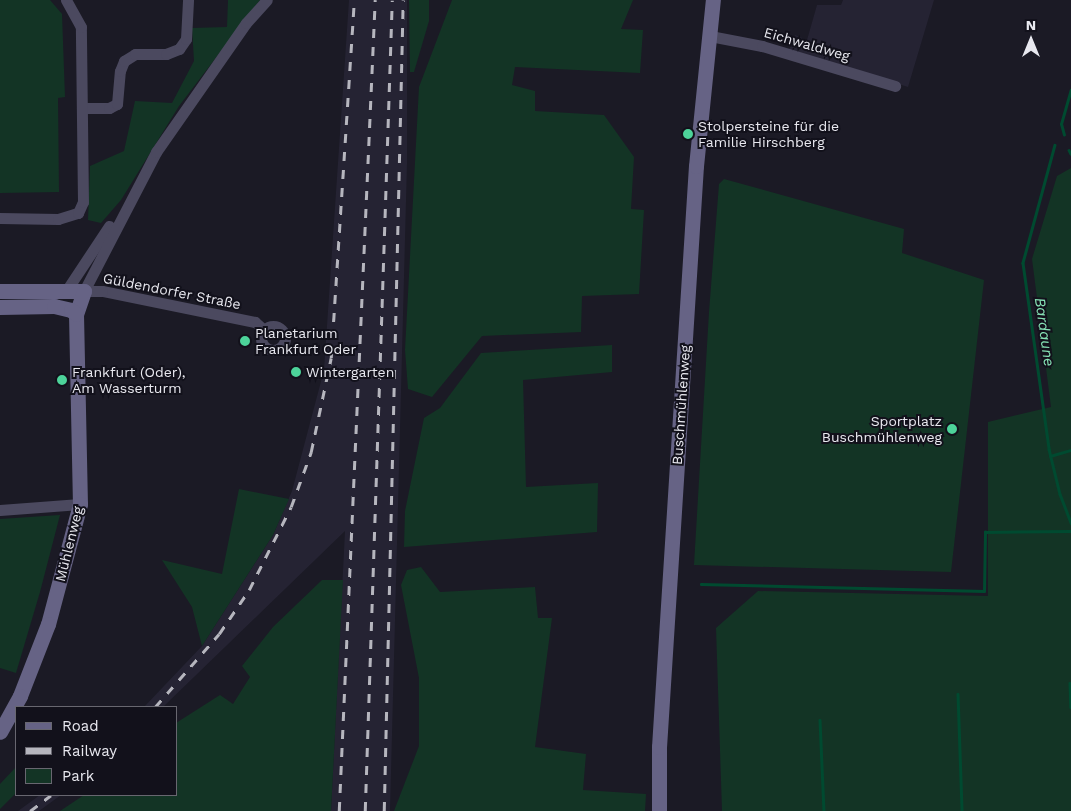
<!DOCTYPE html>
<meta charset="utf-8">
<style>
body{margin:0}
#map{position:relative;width:1071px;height:811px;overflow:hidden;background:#1b1a25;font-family:"Work Sans",sans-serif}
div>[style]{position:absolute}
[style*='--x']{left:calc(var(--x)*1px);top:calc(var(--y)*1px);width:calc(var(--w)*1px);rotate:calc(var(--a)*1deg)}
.built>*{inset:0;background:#252333}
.green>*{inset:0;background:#133425}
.stream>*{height:2.5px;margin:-1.25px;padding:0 1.25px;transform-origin:1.25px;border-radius:1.25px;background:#004a30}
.street>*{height:11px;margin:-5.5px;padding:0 5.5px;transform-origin:5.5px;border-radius:5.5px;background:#4b495f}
.street>.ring{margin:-5.5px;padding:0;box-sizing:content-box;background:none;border:11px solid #4b495f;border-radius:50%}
.secondary>*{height:15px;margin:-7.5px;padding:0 7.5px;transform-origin:7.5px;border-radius:7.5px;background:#666385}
.rail>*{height:2.5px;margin-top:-1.25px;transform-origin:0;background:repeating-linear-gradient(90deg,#b6b6be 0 9px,transparent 0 18px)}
.dots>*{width:14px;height:14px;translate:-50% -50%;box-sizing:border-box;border:2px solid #12111b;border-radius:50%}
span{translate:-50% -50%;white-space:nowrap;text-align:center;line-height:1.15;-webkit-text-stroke:4px #12111b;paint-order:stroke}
.street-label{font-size:14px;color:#e8e8ef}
.poi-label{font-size:14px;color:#e8e8ef}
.left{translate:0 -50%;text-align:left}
.right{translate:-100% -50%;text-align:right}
.water-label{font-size:15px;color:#86e2b5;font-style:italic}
.legend{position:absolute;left:15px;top:706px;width:162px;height:90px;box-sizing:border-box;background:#12111b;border:1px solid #686770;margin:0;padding:6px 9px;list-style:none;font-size:15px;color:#e8e8ef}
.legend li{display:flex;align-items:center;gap:10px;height:25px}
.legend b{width:25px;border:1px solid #686770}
.north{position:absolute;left:1006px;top:15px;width:50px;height:50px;-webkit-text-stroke:4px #12111b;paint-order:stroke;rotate:0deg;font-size:14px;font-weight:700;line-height:20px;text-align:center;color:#e8e8ef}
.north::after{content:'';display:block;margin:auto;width:18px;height:22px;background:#e8e8ef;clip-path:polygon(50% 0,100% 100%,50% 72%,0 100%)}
</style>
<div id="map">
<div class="built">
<i style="clip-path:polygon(349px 0,407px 0,407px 163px,390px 811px,331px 811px,345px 531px,163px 707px,144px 707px,202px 646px,273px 535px,292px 491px,324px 370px)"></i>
<i style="clip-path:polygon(843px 0,934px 0,908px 87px,789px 50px,795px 35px,807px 40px,817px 5px,841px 5px)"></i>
<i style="clip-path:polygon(40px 795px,61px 795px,39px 811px,18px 811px)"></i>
</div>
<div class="green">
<i style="clip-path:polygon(0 0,50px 0,62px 14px,65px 97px,58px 98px,59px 192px,0 193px)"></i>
<i style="clip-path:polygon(228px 0,260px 0,179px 106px,121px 200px,101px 223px,88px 220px,90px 166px,124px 151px,135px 101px,172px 103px,194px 61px,192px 28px,227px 27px)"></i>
<i style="clip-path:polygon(409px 0,429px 0,429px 21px,414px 72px,410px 72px)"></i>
<i style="clip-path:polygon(452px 0,633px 0,621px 29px,643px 30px,640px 73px,515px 67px,512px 85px,535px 91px,535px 111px,604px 115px,634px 157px,631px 209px,644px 210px,639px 294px,582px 296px,581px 332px,482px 336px,432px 397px,408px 389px,405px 350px,419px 87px)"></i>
<i style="clip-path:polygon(1071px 168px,1071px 811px,722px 811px,716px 628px,758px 591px,988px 596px,988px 422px,1051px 407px,1032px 259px,1057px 176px)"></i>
<i style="clip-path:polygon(724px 179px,904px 229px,902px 253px,984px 280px,951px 572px,694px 565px,709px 312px,719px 184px)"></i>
<i style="clip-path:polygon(612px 345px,612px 372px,523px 380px,526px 487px,598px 483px,597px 532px,404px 547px,405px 511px,424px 418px,440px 408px,481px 353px)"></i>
<i style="clip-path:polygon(239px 489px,289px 499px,273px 535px,202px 646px,192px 607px,162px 560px,222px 574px)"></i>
<i style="clip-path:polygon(60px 515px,40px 592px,16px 673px,0 668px,0 519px)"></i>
<i style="clip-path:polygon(421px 567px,440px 592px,535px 587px,538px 618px,552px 618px,535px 747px,586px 754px,583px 790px,646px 794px,645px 811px,394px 811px,419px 746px,419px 678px,401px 585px,407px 570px)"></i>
<i style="clip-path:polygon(322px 580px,343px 580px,331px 811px,60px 811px,84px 795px,176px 795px,176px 723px,220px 695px,233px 704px,250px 677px,242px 666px,273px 627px)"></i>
<i style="clip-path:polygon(16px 767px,16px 793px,0 809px,0 784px)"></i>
</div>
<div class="stream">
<i style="--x:1064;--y:135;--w:11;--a:-105"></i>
<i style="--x:1061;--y:124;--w:35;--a:-74"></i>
<i style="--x:1055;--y:145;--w:122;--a:105.2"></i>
<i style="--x:1023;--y:263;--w:188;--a:82"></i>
<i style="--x:1049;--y:449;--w:46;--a:76.3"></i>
<i style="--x:1060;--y:494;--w:31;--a:69"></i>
<i style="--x:1069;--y:150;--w:4;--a:63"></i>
<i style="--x:1050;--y:456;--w:22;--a:-16"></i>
<i style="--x:701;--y:584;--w:283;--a:1.4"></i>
<i style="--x:984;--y:591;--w:59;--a:-89"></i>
<i style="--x:985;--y:532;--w:86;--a:-0.7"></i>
<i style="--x:1070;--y:683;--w:24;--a:88"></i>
<i style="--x:958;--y:694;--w:117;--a:88"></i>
<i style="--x:820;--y:720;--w:91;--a:87.5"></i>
</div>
<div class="street">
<i style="--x:710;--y:36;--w:53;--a:10.9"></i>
<i style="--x:762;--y:46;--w:139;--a:16.7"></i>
<i style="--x:82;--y:108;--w:27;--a:0"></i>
<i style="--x:109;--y:108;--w:9;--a:-27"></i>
<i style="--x:117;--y:104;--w:33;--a:-85"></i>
<i style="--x:120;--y:71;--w:11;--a:-68"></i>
<i style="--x:124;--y:61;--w:13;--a:-32"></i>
<i style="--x:135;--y:54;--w:31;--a:0"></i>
<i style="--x:166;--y:54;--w:14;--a:-21"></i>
<i style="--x:179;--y:49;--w:12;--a:-55"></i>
<i style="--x:186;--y:39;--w:39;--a:-87"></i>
<i style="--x:0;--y:218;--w:58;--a:1"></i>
<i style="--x:58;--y:219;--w:21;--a:-17"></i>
<i style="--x:78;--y:213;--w:12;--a:-66"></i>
<i style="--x:83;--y:202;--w:175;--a:-90.7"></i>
<i style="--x:81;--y:27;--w:31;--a:-119"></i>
<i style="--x:66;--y:291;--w:78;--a:-56.5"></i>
<i class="ring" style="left:261px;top:326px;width:13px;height:13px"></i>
<i style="--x:264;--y:330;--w:12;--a:-138"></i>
<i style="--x:255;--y:322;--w:156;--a:-168.5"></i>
<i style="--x:102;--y:291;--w:18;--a:180"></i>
<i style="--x:84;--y:291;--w:157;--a:-62.6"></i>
<i style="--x:156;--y:152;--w:157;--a:-55.1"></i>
<i style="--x:246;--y:23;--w:31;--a:-48"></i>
<i style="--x:0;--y:510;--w:80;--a:-4.3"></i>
</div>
<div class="secondary">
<i style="--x:0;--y:291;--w:84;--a:0"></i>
<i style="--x:84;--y:291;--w:24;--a:109"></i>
<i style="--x:76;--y:314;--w:190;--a:88.8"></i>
<i style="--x:80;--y:504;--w:124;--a:104.9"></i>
<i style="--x:48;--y:624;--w:77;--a:111.3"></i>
<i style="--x:20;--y:696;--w:41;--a:119.1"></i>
<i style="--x:0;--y:307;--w:54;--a:-1.1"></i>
<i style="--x:54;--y:306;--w:17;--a:13"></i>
<i style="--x:71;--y:310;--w:6;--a:39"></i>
<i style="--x:659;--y:811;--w:64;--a:-90"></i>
<i style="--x:659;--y:747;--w:582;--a:-86.36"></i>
<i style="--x:696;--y:166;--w:167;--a:-84.2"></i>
</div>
<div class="rail">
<i style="--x:155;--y:707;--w:97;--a:-48.8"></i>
<i style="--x:219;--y:634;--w:53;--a:-55.7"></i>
<i style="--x:249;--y:590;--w:93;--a:-63.2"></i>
<i style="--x:291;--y:507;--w:59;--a:-70"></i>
<i style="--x:311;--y:452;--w:96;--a:-78"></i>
<i style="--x:331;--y:358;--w:359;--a:-86.3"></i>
<i style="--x:30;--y:811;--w:26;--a:-37"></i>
<i style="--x:339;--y:811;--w:812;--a:-87.46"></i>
<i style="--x:365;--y:811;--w:811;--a:-88.09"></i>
<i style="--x:384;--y:811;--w:811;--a:-88.66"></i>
</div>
<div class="dots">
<i style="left:688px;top:134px;background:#4dd39a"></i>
<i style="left:245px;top:341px;background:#4dd39a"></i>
<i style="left:296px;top:372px;background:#4dd39a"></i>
<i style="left:62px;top:380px;background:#4dd39a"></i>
<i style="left:952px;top:429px;background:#4dd39a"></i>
</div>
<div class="street-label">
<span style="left:807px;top:44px;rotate:16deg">Eichwaldweg</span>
<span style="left:172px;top:291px;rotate:11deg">Güldendorfer Straße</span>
<span style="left:681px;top:405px;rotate:-86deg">Buschmühlenweg</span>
<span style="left:69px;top:544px;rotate:-76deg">Mühlenweg</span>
</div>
<div class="poi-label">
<span class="left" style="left:698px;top:134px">Stolpersteine für die<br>Familie Hirschberg</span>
<span class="left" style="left:255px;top:341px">Planetarium<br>Frankfurt Oder</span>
<span class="left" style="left:72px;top:380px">Frankfurt (Oder),<br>Am Wasserturm</span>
<span class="left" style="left:306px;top:372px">Wintergarten</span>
<span class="right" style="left:942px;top:429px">Sportplatz<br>Buschmühlenweg</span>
</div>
<div class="water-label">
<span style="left:1044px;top:332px;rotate:82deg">Bardaune</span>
</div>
<ul class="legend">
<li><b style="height:6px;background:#666385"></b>Road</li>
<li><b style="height:6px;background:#b6b6be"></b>Railway</li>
<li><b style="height:14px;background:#133425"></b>Park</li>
</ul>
<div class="north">N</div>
</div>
